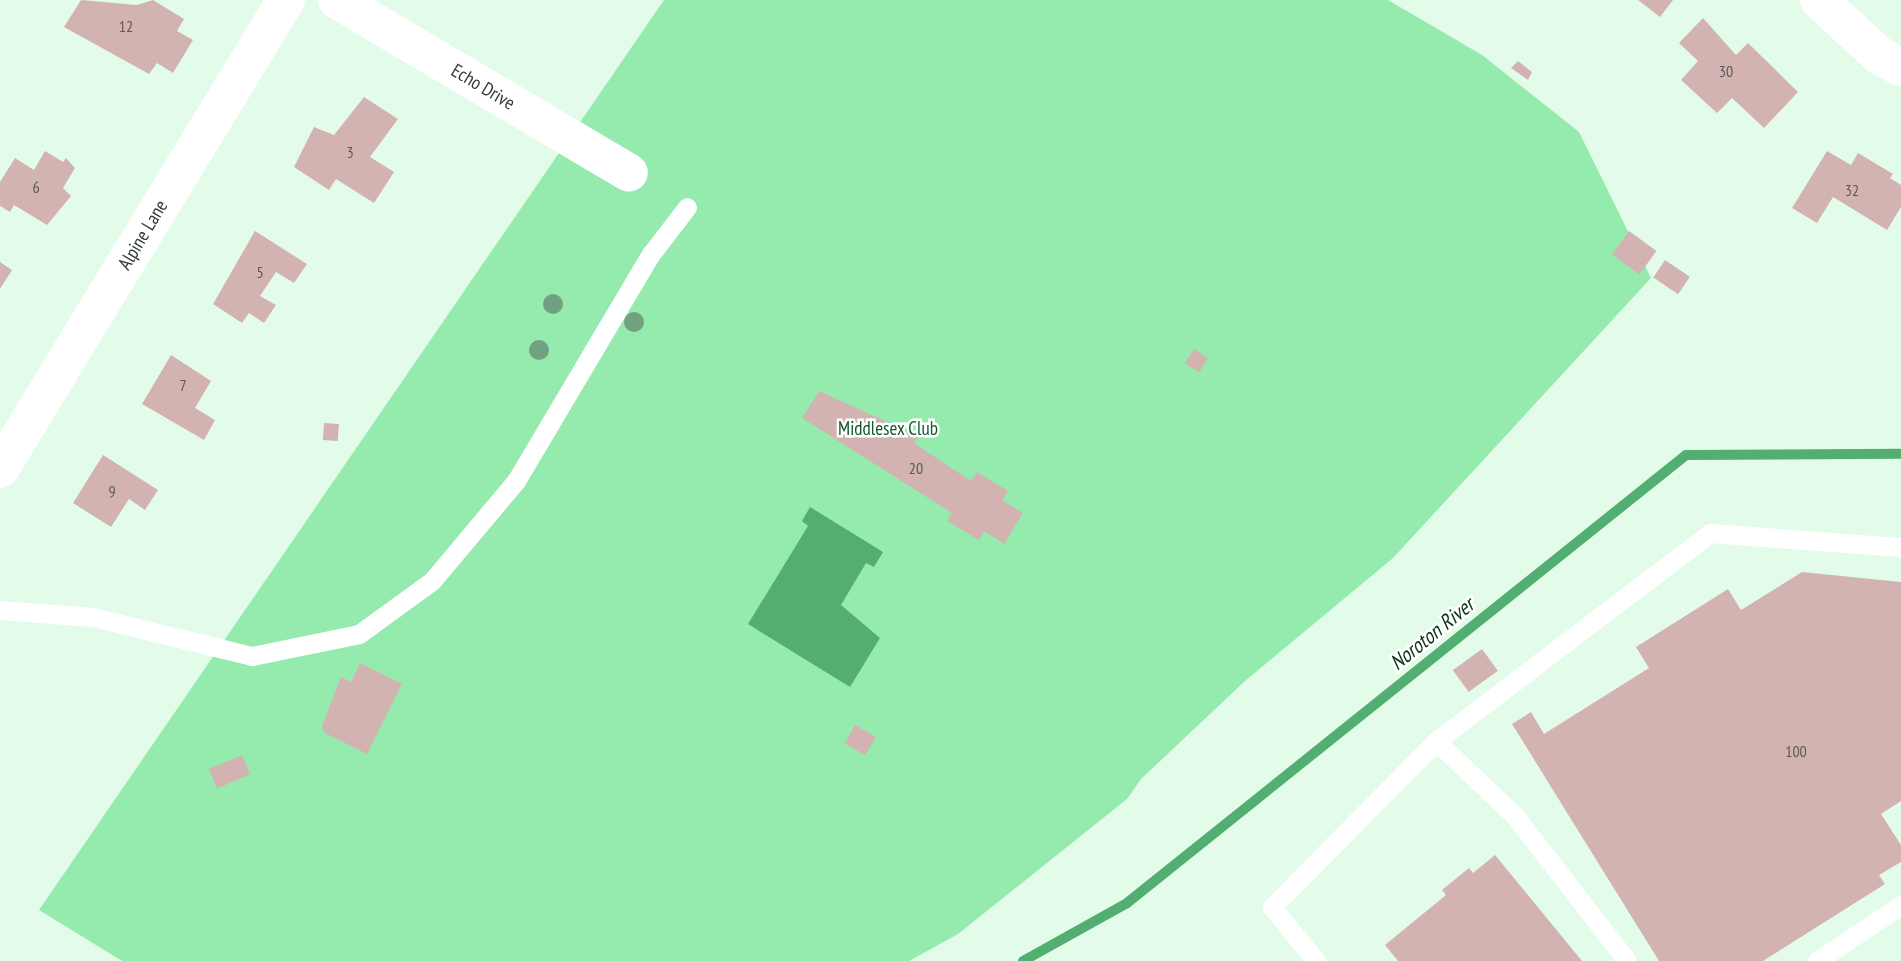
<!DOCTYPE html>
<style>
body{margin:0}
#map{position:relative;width:1901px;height:961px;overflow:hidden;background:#e3fce9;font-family:"PT Sans Narrow",sans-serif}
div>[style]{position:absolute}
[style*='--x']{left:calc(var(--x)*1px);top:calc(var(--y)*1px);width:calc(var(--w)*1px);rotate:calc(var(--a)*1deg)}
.green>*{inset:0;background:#95eaad}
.water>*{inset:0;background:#53ae71}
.stream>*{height:10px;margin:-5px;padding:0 5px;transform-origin:5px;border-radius:5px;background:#53ae71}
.building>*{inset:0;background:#d3b3b2;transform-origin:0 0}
.service>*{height:19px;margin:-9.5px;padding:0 9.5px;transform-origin:9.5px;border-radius:9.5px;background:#fff}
.minor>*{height:38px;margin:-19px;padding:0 19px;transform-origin:19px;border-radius:19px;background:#fff}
.trees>*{width:20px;height:20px;margin:-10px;border-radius:50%;background:#71a182}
span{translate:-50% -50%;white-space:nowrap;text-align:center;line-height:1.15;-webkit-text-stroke:5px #fff;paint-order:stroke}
.number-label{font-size:16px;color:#5b5a54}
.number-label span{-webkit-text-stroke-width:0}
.street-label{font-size:19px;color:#333d35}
.park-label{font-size:19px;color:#13572e}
.water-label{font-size:21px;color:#0d341b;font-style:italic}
</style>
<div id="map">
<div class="green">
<i style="clip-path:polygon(664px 0,1388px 0,1482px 55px,1579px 132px,1651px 278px,1393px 558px,1245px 681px,1141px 779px,1127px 799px,958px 934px,909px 961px,122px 961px,39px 910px)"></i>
</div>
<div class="water">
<i style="clip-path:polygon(810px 507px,883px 552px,874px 567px,866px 563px,841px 605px,880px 638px,850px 687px,748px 624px,808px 526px,802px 521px)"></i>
</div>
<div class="stream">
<i style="--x:1023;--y:961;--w:119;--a:-29.1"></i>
<i style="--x:1127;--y:903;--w:716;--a:-38.71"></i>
<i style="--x:1686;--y:455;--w:215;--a:-0.3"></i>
</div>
<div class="building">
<i style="clip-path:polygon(81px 0,137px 5px,153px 0,184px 19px,177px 31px,193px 40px,173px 73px,157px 63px,149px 74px,64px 27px)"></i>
<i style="clip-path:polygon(1638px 0,1673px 0,1660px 17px)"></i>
<i style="clip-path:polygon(1703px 18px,1736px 55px,1748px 43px,1798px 92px,1764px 128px,1732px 98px,1717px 113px,1681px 80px,1698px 61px,1679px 43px)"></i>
<i style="clip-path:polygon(1518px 61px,1532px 72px,1528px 80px,1511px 68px)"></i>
<i style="clip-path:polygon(364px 97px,398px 119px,370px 157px,394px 172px,374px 203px,336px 179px,329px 190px,294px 167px,314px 127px,334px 135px)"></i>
<i style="clip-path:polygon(45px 151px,63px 162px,66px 158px,75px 168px,63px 188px,71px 196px,47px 225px,14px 205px,10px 212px,0 206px,0 182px,15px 158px,34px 170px)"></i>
<i style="clip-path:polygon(1827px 151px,1851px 165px,1858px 153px,1893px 174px,1890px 178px,1901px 185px,1901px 207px,1887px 230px,1833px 197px,1817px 223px,1792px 208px)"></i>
<i style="clip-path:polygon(255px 231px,307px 264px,294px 283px,276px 272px,260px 296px,276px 305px,264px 323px,249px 313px,242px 323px,213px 304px)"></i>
<i style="left:1629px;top:231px;width:34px;height:29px;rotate:36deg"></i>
<i style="left:1665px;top:260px;width:30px;height:21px;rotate:34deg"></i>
<i style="clip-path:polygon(0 262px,12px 270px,0 289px)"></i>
<i style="left:1194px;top:349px;width:17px;height:17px;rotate:33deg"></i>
<i style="clip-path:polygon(171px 355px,211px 381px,195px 408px,215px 420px,204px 440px,142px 404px)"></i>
<i style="clip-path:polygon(819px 391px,918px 436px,914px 443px,971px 481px,977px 472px,1008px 491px,1002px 500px,1023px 513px,1004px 544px,984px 531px,979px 540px,947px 521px,952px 513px,802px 418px)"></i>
<i style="left:324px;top:423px;width:15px;height:17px;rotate:4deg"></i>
<i style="clip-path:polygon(103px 455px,158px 490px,145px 510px,129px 499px,111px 527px,73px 503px)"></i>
<i style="clip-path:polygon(1802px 572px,1901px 582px,1901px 801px,1881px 814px,1901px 845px,1901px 862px,1879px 875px,1885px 884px,1763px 961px,1659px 961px,1512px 724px,1531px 712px,1544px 734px,1649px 668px,1636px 647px,1728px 589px,1741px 610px)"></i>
<i style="left:1482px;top:649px;width:27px;height:36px;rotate:54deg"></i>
<i style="clip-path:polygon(360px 663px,402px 684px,367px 754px,325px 733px,322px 726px,341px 677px,351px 682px)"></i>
<i style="left:855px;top:725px;width:24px;height:21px;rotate:30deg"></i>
<i style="left:242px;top:755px;width:21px;height:36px;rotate:67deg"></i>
<i style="clip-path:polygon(1495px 855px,1582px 961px,1398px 961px,1385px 945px,1446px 895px,1442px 890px,1469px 868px,1473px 873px)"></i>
</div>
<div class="service">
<i style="--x:0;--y:610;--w:93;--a:4.3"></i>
<i style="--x:93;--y:617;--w:164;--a:13.8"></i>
<i style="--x:252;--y:656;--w:109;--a:-11.6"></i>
<i style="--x:359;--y:634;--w:90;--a:-36"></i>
<i style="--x:432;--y:581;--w:131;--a:-50"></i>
<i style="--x:516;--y:481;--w:264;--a:-59.3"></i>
<i style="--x:651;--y:254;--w:59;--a:-52.5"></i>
<i style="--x:1436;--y:741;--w:109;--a:43.5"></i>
<i style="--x:1515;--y:816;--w:183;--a:52.3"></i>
<i style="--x:1316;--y:961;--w:70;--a:-129.2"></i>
<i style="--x:1272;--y:907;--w:233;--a:-45.3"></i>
<i style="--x:1436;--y:741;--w:344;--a:-37.2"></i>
<i style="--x:1710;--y:533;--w:192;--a:4.2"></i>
<i style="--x:1817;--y:961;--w:101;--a:-33.7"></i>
</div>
<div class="minor">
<i style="--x:337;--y:0;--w:339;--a:30.6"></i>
<i style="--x:1819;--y:0;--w:83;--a:42.6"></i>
<i style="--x:1880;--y:56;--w:24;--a:28"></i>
<i style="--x:0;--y:469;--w:549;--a:-58.62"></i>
</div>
<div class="trees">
<i style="left:553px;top:304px"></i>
<i style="left:634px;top:322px"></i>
<i style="left:539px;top:350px"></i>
</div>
<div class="number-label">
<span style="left:126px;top:26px">12</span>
<span style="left:1726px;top:71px">30</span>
<span style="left:350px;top:152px">3</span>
<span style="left:36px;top:187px">6</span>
<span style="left:1852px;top:190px">32</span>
<span style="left:260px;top:272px">5</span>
<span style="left:183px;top:385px">7</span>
<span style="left:916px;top:468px">20</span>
<span style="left:112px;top:491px">9</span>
<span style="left:1796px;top:751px">100</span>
</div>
<div class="street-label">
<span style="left:483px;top:87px;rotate:31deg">Echo Drive</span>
<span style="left:143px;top:235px;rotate:-59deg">Alpine Lane</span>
</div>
<div class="park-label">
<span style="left:888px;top:429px">Middlesex Club</span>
</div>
<div class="water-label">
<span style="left:1432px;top:634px;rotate:-39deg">Noroton River</span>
</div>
</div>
